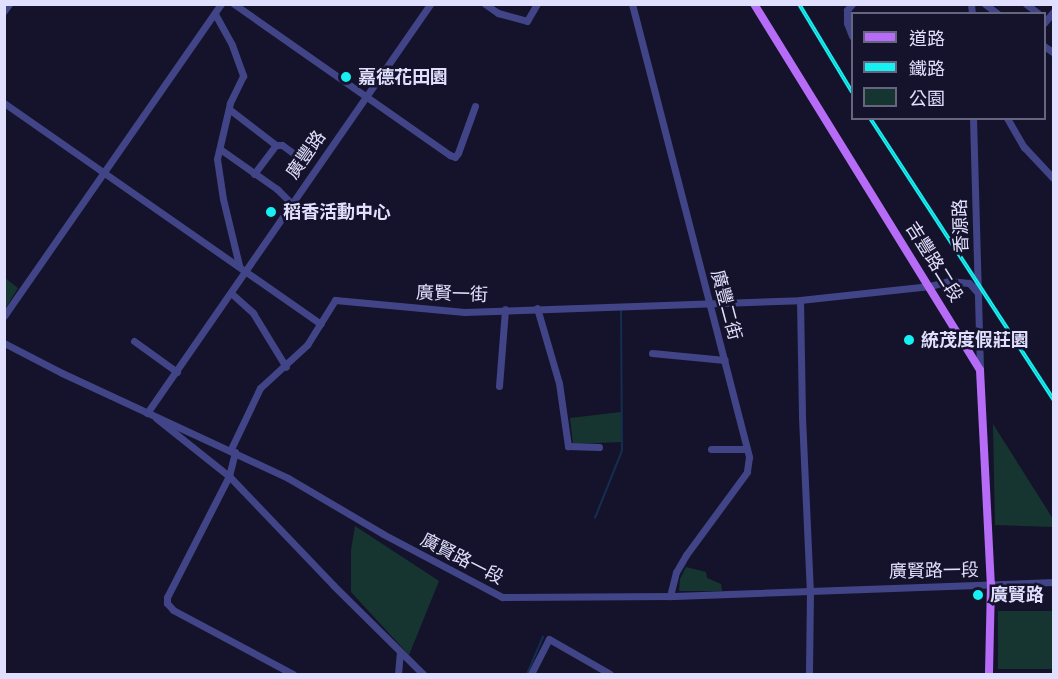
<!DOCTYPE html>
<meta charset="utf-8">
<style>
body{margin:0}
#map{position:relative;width:1058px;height:679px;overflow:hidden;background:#15132b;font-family:"DM Sans","Noto Sans TC",sans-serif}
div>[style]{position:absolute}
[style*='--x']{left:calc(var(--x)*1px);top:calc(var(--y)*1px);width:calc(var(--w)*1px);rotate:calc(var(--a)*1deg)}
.green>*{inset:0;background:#163531;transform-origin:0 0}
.stream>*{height:1.5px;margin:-0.75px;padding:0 0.75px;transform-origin:0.75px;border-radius:0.75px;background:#132f50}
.minor>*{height:7px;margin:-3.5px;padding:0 3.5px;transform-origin:3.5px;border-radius:3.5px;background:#414587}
.major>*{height:8px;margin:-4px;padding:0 4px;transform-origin:4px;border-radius:4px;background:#b76cf7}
.rail>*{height:4px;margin-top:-2px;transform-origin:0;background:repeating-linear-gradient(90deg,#15132b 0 4.5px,#16f0f2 0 9px);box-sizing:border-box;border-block:2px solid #16f0f2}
.dots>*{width:16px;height:16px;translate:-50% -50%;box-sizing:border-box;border:3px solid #15132b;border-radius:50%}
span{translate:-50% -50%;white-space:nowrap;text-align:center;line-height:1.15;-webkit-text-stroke:5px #15132b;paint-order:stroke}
.poi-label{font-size:18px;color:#e0dffd;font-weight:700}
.left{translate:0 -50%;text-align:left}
.street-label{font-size:18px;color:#e0dffd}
.frame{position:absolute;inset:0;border:6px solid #e0dffd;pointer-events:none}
.legend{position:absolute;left:851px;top:12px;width:195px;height:108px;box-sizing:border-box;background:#15132b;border:2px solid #66657f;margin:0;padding:8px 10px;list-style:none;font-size:18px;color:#e0dffd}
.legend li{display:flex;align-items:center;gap:12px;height:30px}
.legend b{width:30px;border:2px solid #66657f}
</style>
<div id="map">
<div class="green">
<i style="clip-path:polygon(5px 278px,18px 288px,5px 309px)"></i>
<i style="clip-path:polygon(621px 412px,621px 442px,573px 444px,570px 418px)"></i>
<i style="clip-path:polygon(993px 424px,1053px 519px,1053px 527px,995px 525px)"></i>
<i style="clip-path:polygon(355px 526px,439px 581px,409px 655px,351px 592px,351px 550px)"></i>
<i style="clip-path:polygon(686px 567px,706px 572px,707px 578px,721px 584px,722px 591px,679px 591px,680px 579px)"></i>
<i style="left:1053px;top:611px;width:58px;height:55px;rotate:90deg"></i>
</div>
<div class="stream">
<i style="--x:595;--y:518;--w:72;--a:-68.1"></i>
<i style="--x:622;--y:451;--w:140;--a:-90.4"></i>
<i style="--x:527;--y:674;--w:40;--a:-66.6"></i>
</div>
<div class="minor">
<i style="--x:234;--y:4;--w:264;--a:35"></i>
<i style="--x:450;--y:155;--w:5;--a:22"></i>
<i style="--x:455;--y:157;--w:5;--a:-53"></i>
<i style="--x:458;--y:153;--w:50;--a:-70.1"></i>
<i style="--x:485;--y:4;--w:16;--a:35"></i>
<i style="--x:498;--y:13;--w:30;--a:15"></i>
<i style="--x:527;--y:21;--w:20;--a:-60"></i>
<i style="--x:632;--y:4;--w:468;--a:75.5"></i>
<i style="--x:749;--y:457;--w:15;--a:98"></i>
<i style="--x:747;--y:472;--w:103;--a:126.3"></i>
<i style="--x:686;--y:555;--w:20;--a:120"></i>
<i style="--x:676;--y:572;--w:25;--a:104"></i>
<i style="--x:852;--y:4;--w:8;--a:130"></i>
<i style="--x:847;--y:10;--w:13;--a:90"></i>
<i style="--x:847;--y:23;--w:14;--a:69"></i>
<i style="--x:971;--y:4;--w:10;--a:84"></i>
<i style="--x:985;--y:4;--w:16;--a:38"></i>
<i style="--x:1026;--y:4;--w:16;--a:38"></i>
<i style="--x:4;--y:11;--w:9;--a:-54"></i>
<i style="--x:215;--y:14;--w:35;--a:61"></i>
<i style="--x:232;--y:45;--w:33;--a:70"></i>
<i style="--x:243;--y:76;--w:30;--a:116"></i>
<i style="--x:230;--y:103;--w:57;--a:103.1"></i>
<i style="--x:217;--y:159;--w:40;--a:81.5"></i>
<i style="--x:223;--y:199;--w:68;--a:76.4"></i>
<i style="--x:1044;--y:23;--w:16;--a:-50"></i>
<i style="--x:1044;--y:46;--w:12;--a:35"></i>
<i style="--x:4;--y:103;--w:386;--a:34.9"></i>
<i style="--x:229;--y:109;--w:59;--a:37.5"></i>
<i style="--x:276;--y:145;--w:6;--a:0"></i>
<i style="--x:282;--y:145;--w:22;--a:36"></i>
<i style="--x:973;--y:118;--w:252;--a:88.4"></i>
<i style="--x:1007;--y:118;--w:34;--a:60"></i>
<i style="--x:1024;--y:147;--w:44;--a:46.8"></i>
<i style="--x:220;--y:149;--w:70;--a:35.1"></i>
<i style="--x:277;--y:189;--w:20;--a:45"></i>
<i style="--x:254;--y:174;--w:36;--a:-53"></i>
<i style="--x:231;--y:293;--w:30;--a:42"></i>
<i style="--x:253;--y:313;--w:63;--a:58.6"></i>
<i style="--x:800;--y:300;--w:117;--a:89"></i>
<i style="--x:802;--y:417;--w:173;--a:87.4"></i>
<i style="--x:810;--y:590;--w:84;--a:90.7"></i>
<i style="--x:537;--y:308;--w:78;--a:73.7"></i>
<i style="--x:559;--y:383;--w:64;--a:81.9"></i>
<i style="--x:568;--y:446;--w:31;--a:2"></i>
<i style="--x:4;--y:316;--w:380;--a:-55.2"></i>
<i style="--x:134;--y:341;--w:53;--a:35.8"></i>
<i style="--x:4;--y:343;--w:65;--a:27.3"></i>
<i style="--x:62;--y:373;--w:249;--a:24.9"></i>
<i style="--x:288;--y:478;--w:110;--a:30.5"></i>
<i style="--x:383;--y:534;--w:135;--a:27.9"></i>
<i style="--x:502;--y:597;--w:172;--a:-0.3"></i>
<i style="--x:674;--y:596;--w:380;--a:-2.1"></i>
<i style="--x:652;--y:353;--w:73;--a:5.5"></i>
<i style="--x:499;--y:386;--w:77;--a:-85.5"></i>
<i style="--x:147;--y:413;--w:497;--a:-55.3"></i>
<i style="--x:156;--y:418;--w:93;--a:38.5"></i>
<i style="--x:229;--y:476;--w:151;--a:46.3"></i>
<i style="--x:333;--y:585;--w:127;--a:44.7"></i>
<i style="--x:711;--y:449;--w:36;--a:0"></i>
<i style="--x:230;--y:451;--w:70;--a:-64.5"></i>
<i style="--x:260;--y:388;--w:64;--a:-42.5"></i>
<i style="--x:307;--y:345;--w:53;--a:-58.1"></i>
<i style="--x:335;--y:300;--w:130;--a:5.3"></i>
<i style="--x:464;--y:312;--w:336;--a:-2"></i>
<i style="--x:800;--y:300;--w:131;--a:-6.1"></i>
<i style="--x:930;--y:286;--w:20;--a:-15"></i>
<i style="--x:949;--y:281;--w:20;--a:6"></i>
<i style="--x:969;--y:283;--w:13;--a:48"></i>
<i style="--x:235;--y:452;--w:25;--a:104"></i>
<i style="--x:229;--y:476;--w:136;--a:117.1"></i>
<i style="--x:167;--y:597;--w:6;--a:90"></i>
<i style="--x:167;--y:603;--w:9;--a:49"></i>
<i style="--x:173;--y:610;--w:136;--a:28.1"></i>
<i style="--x:398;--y:674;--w:21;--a:-85"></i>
<i style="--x:531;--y:674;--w:39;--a:-63"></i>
<i style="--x:549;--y:639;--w:70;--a:29.8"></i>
</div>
<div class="major">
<i style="--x:754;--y:4;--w:430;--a:58.3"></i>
<i style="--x:980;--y:370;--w:214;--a:87.1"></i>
<i style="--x:991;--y:584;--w:90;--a:91.3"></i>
</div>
<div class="rail">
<i style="--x:799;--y:4;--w:103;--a:58.9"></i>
<i style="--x:870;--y:118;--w:337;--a:56.9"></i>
</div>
<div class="dots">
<i style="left:346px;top:77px;background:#16f0f2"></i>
<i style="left:271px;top:212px;background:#16f0f2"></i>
<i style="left:909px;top:340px;background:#16f0f2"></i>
<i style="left:978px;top:595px;background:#16f0f2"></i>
</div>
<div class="poi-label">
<span class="left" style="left:358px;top:77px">嘉德花田園</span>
<span class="left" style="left:283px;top:212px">稻香活動中心</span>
<span class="left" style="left:921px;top:340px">統茂度假莊園</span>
<span class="left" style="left:990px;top:595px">廣賢路</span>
</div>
<div class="street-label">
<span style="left:306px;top:155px;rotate:-55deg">廣豐路</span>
<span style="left:961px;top:226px;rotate:-92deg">香源路</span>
<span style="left:934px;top:262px;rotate:58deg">吉豐路二段</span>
<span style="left:452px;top:294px;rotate:2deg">廣賢一街</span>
<span style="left:726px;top:305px;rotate:75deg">廣豐二街</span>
<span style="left:462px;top:559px;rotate:27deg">廣賢路一段</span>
<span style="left:934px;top:571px;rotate:-1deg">廣賢路一段</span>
</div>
<div class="frame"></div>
<ul class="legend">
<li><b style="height:8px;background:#b76cf7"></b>道路</li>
<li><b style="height:8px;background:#16f0f2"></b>鐵路</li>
<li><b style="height:16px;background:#163531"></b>公園</li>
</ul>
</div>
